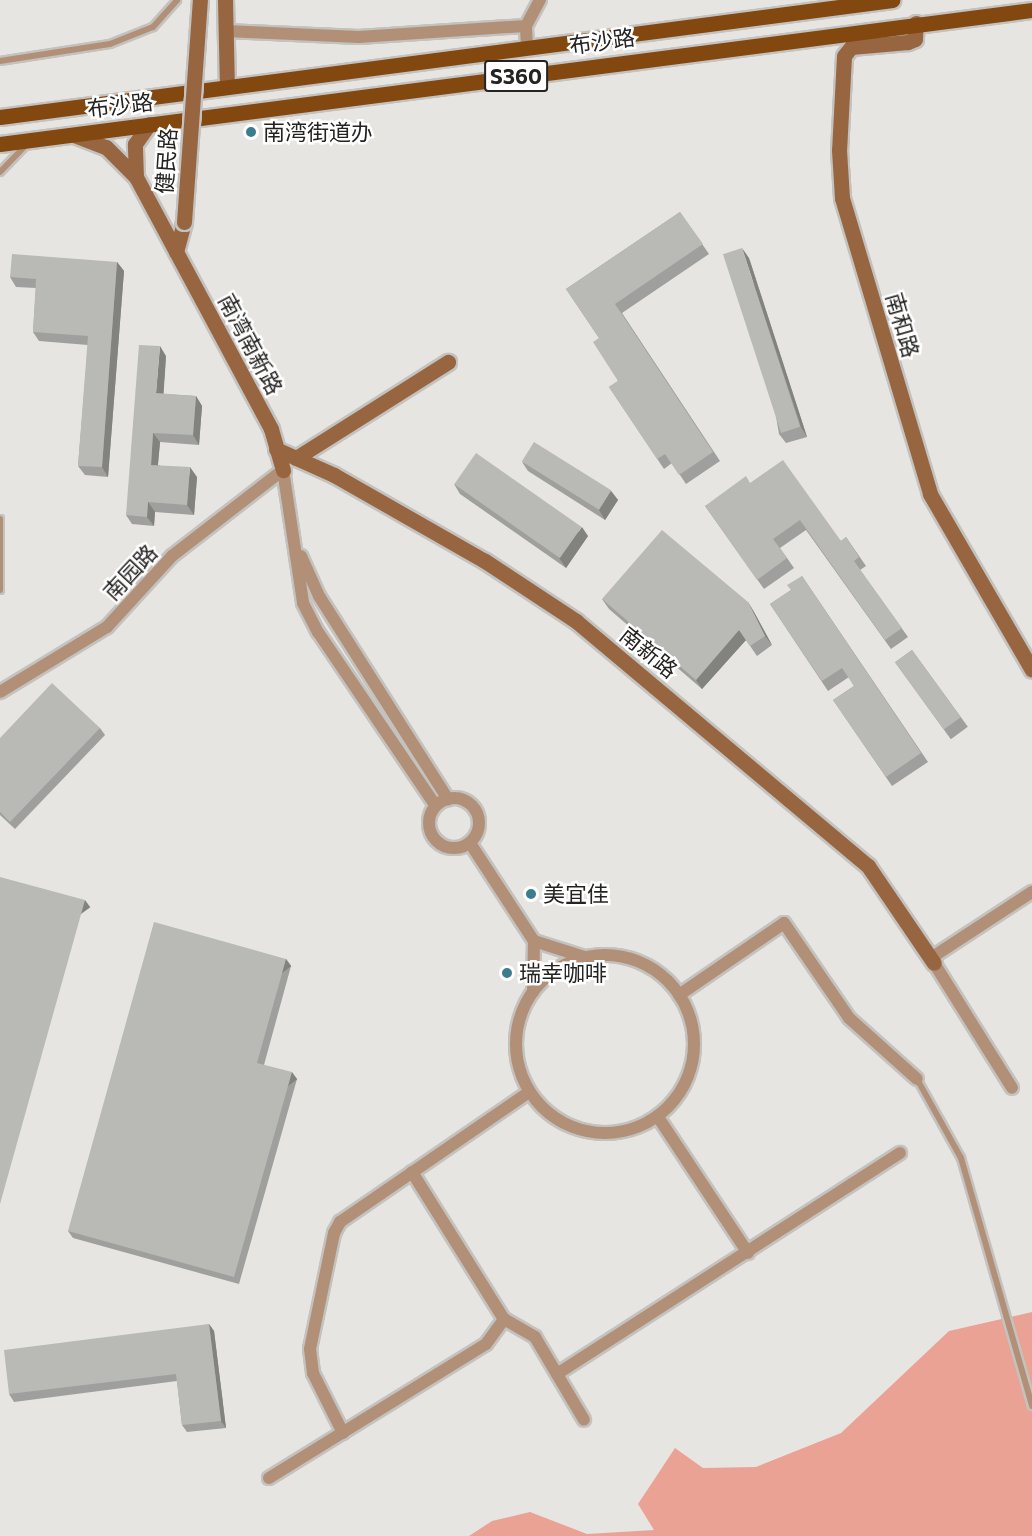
<!DOCTYPE html>
<meta charset="utf-8">
<style>
body{margin:0}
#map{position:relative;width:1032px;height:1536px;overflow:hidden;background:#e7e5e2;font-family:Commissioner,"Noto Sans SC",sans-serif}
div>[style]{position:absolute}
[style*='--x']{left:calc(var(--x)*1px);top:calc(var(--y)*1px);width:calc(var(--w)*1px);rotate:calc(var(--a)*1deg)}
.green>*{inset:0;background:#e9a294}
.roads{filter:drop-shadow(2px 0 #c4c2bf) drop-shadow(-2px 0 #c4c2bf) drop-shadow(0 2px #c4c2bf) drop-shadow(0 -2px #c4c2bf)}
.lane>*{height:6px;margin:-3px;padding:0 3px;transform-origin:3px;border-radius:3px;background:#b29077}
.street>*{height:12px;margin:-6px;padding:0 6px;transform-origin:6px;border-radius:6px;background:#b29077}
.street>.ring{margin:-6px;padding:0;box-sizing:content-box;background:none;border:12px solid #b29077;border-radius:50%}
.secondary>*{height:15px;margin:-7.5px;padding:0 7.5px;transform-origin:7.5px;border-radius:7.5px;background:#976640}
.primary>*{height:15px;margin:-7.5px;padding:0 7.5px;transform-origin:7.5px;border-radius:7.5px;background:#82480f}
.bridges{filter:drop-shadow(2px 0 #c4c2bf) drop-shadow(-2px 0 #c4c2bf) drop-shadow(0 2px #c4c2bf) drop-shadow(0 -2px #c4c2bf)}
.secondary-bridge>*{height:15px;margin:-7.5px;padding:0 7.5px;transform-origin:7.5px;border-radius:7.5px;background:#976640}
.wall>*{inset:0;background:#9f9f9d;transform-origin:0 0}
.shaded-wall>*{inset:0;background:#82827f;transform-origin:0 0}
.building>*{inset:0;background:#b9b9b6;transform-origin:0 0}
.dots>*{width:16px;height:16px;translate:-50% -50%;box-sizing:border-box;border:3px solid #fff;border-radius:50%}
span{translate:-50% -50%;white-space:nowrap;text-align:center;line-height:1.15;-webkit-text-stroke:5px #fff;paint-order:stroke}
.shield-label span{padding:2px 4px;background:#fff;border:2px solid;border-radius:4px;-webkit-text-stroke-width:0}
.shield-label{font-size:21px;color:#242322;font-weight:700}
.street-label{font-size:22px;color:#242322}
.poi-label{font-size:22px;color:#242322}
.left{translate:0 -50%;text-align:left}
</style>
<div id="map">
<div class="green">
<i style="clip-path:polygon(1032px 1312px,1032px 1536px,469px 1536px,492px 1521px,530px 1512px,587px 1534px,654px 1530px,638px 1504px,675px 1448px,703px 1468px,756px 1467px,841px 1433px,949px 1331px)"></i>
</div>
<div class="roads">
<div class="lane">
<i style="--x:0;--y:61;--w:111;--a:-8.8"></i>
<i style="--x:110;--y:44;--w:46;--a:-21.6"></i>
<i style="--x:153;--y:27;--w:36;--a:-48"></i>
<i style="--x:0;--y:172;--w:40;--a:-46"></i>
<i style="--x:0;--y:519;--w:71;--a:90"></i>
<i style="--x:917;--y:1079;--w:90;--a:60.9"></i>
<i style="--x:961;--y:1158;--w:258;--a:74"></i>
</div>
<div class="street">
<i style="--x:226;--y:31;--w:133;--a:2.6"></i>
<i style="--x:359;--y:37;--w:167;--a:-3.8"></i>
<i style="--x:527;--y:47;--w:21;--a:-93"></i>
<i style="--x:526;--y:26;--w:30;--a:-62"></i>
<i style="--x:283;--y:470;--w:134;--a:81.4"></i>
<i style="--x:303;--y:603;--w:33;--a:63"></i>
<i style="--x:318;--y:632;--w:210;--a:55.9"></i>
<i style="--x:301;--y:556;--w:44;--a:65.8"></i>
<i style="--x:319;--y:596;--w:241;--a:57.6"></i>
<i style="--x:0;--y:692;--w:125;--a:-31.3"></i>
<i style="--x:107;--y:627;--w:96;--a:-47.5"></i>
<i style="--x:172;--y:556;--w:140;--a:-37.8"></i>
<i class="ring" style="left:429px;top:798px;width:38px;height:38px"></i>
<i style="--x:470;--y:843;--w:117;--a:56.9"></i>
<i style="--x:534;--y:941;--w:51;--a:91.1"></i>
<i style="--x:534;--y:941;--w:52;--a:17.7"></i>
<i class="ring" style="left:516px;top:955px;width:166px;height:166px"></i>
<i style="--x:931;--y:958;--w:121;--a:-33.2"></i>
<i style="--x:934;--y:963;--w:147;--a:58"></i>
<i style="--x:679;--y:995;--w:127;--a:-34.4"></i>
<i style="--x:784;--y:923;--w:115;--a:55.6"></i>
<i style="--x:849;--y:1018;--w:91;--a:41.9"></i>
<i style="--x:658;--y:1117;--w:163;--a:56.5"></i>
<i style="--x:412;--y:1172;--w:173;--a:58"></i>
<i style="--x:504;--y:1319;--w:36;--a:30"></i>
<i style="--x:535;--y:1337;--w:96;--a:59.4"></i>
<i style="--x:557;--y:1374;--w:408;--a:-32.8"></i>
<i style="--x:343;--y:1433;--w:67;--a:-116.6"></i>
<i style="--x:313;--y:1373;--w:24;--a:-97"></i>
<i style="--x:310;--y:1349;--w:118;--a:-78.3"></i>
<i style="--x:334;--y:1233;--w:13;--a:-61"></i>
<i style="--x:340;--y:1222;--w:229;--a:-34.5"></i>
<i style="--x:269;--y:1478;--w:255;--a:-31.7"></i>
<i style="--x:486;--y:1344;--w:31;--a:-54"></i>
</div>
<div class="secondary">
<i style="--x:225;--y:0;--w:87;--a:88.7"></i>
<i style="--x:916;--y:23;--w:16;--a:94"></i>
<i style="--x:915;--y:39;--w:8;--a:157"></i>
<i style="--x:908;--y:42;--w:57;--a:175"></i>
<i style="--x:851;--y:47;--w:11;--a:128"></i>
<i style="--x:844;--y:56;--w:94;--a:93"></i>
<i style="--x:839;--y:150;--w:48;--a:86.4"></i>
<i style="--x:842;--y:198;--w:309;--a:73.4"></i>
<i style="--x:930;--y:494;--w:203;--a:59.9"></i>
<i style="--x:74;--y:135;--w:34;--a:21"></i>
<i style="--x:106;--y:147;--w:42;--a:45"></i>
<i style="--x:136;--y:177;--w:286;--a:61.8"></i>
<i style="--x:271;--y:429;--w:43;--a:73.7"></i>
<i style="--x:136;--y:177;--w:33;--a:-92"></i>
<i style="--x:135;--y:144;--w:24;--a:-55"></i>
<i style="--x:176;--y:252;--w:31;--a:-75"></i>
<i style="--x:276;--y:449;--w:64;--a:24.1"></i>
<i style="--x:334;--y:475;--w:174;--a:29.7"></i>
<i style="--x:485;--y:561;--w:109;--a:33.4"></i>
<i style="--x:576;--y:621;--w:381;--a:40"></i>
<i style="--x:868;--y:866;--w:117;--a:55.8"></i>
<i style="--x:296;--y:458;--w:180;--a:-32.3"></i>
</div>
<div class="primary">
<i style="--x:0;--y:117;--w:900;--a:-7.47"></i>
<i style="--x:0;--y:144;--w:1041;--a:-7.4"></i>
</div>
</div>
<div class="bridges">
<div class="secondary-bridge">
<i style="--x:184;--y:222;--w:223;--a:-85.9"></i>
</div>
</div>
<div class="wall">
<i style="clip-path:polygon(680px 212px,709px 254px,622px 313px,720px 461px,686px 484px,672px 463px,664px 469px,609px 387px,618px 381px,599px 338px,566px 289px)"></i>
<i style="clip-path:polygon(749px 258px,807px 437px,786px 443px,779px 434px)"></i>
<i style="clip-path:polygon(117px 262px,124px 271px,108px 477px,85px 475px,78px 466px,88px 345px,39px 341px,33px 332px,36px 288px,16px 287px,10px 277px)"></i>
<i style="clip-path:polygon(166px 356px,163px 394px,196px 396px,202px 406px,199px 445px,160px 442px,158px 465px,197px 477px,194px 515px,155px 512px,154px 526px,132px 524px,126px 515px)"></i>
<i style="clip-path:polygon(522px 462px,611px 491px,618px 500px,605px 520px,528px 471px)"></i>
<i style="clip-path:polygon(750px 483px,841px 541px,846px 537px,866px 566px,860px 570px,908px 637px,891px 649px,806px 530px,780px 548px,794px 568px,764px 589px,705px 506px)"></i>
<i style="clip-path:polygon(454px 484px,588px 536px,566px 568px,460px 494px)"></i>
<i style="clip-path:polygon(802px 576px,928px 762px,892px 786px,833px 700px,854px 686px,849px 677px,828px 691px,770px 604px,791px 590px)"></i>
<i style="clip-path:polygon(602px 599px,748px 602px,754px 612px,772px 645px,757px 656px,746px 640px,702px 689px,609px 609px)"></i>
<i style="left:912px;top:650px;width:95px;height:21px;rotate:54deg"></i>
<i style="clip-path:polygon(100px 728px,105px 735px,15px 829px,0 815px,0 738px)"></i>
<i style="clip-path:polygon(286px 959px,291px 966px,264px 1065px,297px 1079px,239px 1284px,73px 1238px,68px 1231px)"></i>
<i style="clip-path:polygon(209px 1324px,214px 1331px,226px 1428px,187px 1432px,182px 1425px,177px 1381px,14px 1402px,9px 1394px)"></i>
</div>
<div class="shaded-wall">
<i style="clip-path:polygon(742px 248px,749px 258px,807px 437px,801px 427px)"></i>
<i style="clip-path:polygon(117px 262px,124px 271px,108px 477px,102px 467px)"></i>
<i style="clip-path:polygon(160px 346px,166px 356px,163px 403px,156px 393px)"></i>
<i style="clip-path:polygon(196px 396px,202px 406px,199px 445px,193px 435px)"></i>
<i style="clip-path:polygon(153px 433px,160px 442px,157px 474px,151px 465px)"></i>
<i style="clip-path:polygon(190px 467px,197px 477px,194px 515px,187px 505px)"></i>
<i style="clip-path:polygon(611px 491px,618px 500px,605px 520px,599px 510px)"></i>
<i style="clip-path:polygon(148px 502px,155px 512px,154px 526px,147px 517px)"></i>
<i style="clip-path:polygon(582px 527px,588px 536px,566px 568px,559px 558px)"></i>
<i style="clip-path:polygon(748px 602px,754px 612px,772px 645px,765px 636px)"></i>
<i style="clip-path:polygon(739px 630px,746px 640px,702px 689px,696px 680px)"></i>
<i style="left:85px;top:900px;width:9px;height:316px;rotate:54deg"></i>
<i style="left:286px;top:959px;width:9px;height:108px;rotate:54deg"></i>
<i style="left:292px;top:1072px;width:9px;height:213px;rotate:54deg"></i>
<i style="clip-path:polygon(209px 1324px,214px 1331px,226px 1428px,221px 1421px)"></i>
</div>
<div class="building">
<i style="clip-path:polygon(680px 212px,703px 244px,615px 304px,713px 452px,679px 475px,665px 454px,657px 459px,609px 387px,618px 381px,593px 342px,599px 338px,566px 289px)"></i>
<i style="left:742px;top:248px;width:188px;height:20px;rotate:72deg"></i>
<i style="clip-path:polygon(12px 254px,117px 262px,102px 467px,78px 466px,88px 336px,33px 332px,36px 279px,10px 277px)"></i>
<i style="clip-path:polygon(139px 345px,160px 346px,156px 393px,196px 396px,193px 435px,153px 433px,151px 465px,190px 467px,187px 505px,148px 502px,147px 517px,126px 515px)"></i>
<i style="left:534px;top:442px;width:91px;height:23px;rotate:32deg"></i>
<i style="left:476px;top:453px;width:129px;height:38px;rotate:35deg"></i>
<i style="clip-path:polygon(783px 460px,841px 541px,846px 537px,859px 557px,854px 561px,902px 628px,885px 640px,800px 520px,773px 539px,787px 558px,757px 580px,705px 506px,746px 476px,750px 483px)"></i>
<i style="clip-path:polygon(662px 530px,748px 602px,765px 636px,750px 646px,739px 630px,696px 680px,602px 599px)"></i>
<i style="clip-path:polygon(802px 576px,921px 753px,886px 777px,833px 700px,854px 686px,842px 668px,822px 681px,770px 604px,791px 590px,787px 585px)"></i>
<i style="left:912px;top:650px;width:83px;height:21px;rotate:54deg"></i>
<i style="clip-path:polygon(52px 683px,100px 728px,10px 822px,0 812px,0 738px)"></i>
<i style="clip-path:polygon(0 877px,85px 900px,0 1204px)"></i>
<i style="clip-path:polygon(154px 922px,286px 959px,257px 1063px,292px 1072px,234px 1277px,68px 1231px)"></i>
<i style="clip-path:polygon(209px 1324px,221px 1421px,182px 1425px,176px 1374px,9px 1394px,4px 1350px)"></i>
</div>
<div class="dots">
<i style="left:251px;top:132px;background:#3b7d8e"></i>
<i style="left:531px;top:894px;background:#3b7d8e"></i>
<i style="left:507px;top:973px;background:#3b7d8e"></i>
</div>
<div class="shield-label">
<span style="left:516px;top:76px">S360</span>
</div>
<div class="street-label">
<span style="left:602px;top:41px;rotate:-8deg">布沙路</span>
<span style="left:120px;top:105px;rotate:-7deg">布沙路</span>
<span style="left:166px;top:161px;rotate:-86deg">健民路</span>
<span style="left:903px;top:325px;rotate:74deg">南和路</span>
<span style="left:251px;top:344px;rotate:62deg">南湾南新路</span>
<span style="left:130px;top:572px;rotate:-47deg">南园路</span>
<span style="left:649px;top:652px;rotate:39deg">南新路</span>
</div>
<div class="poi-label">
<span class="left" style="left:263px;top:132px">南湾街道办</span>
<span class="left" style="left:543px;top:894px">美宜佳</span>
<span class="left" style="left:519px;top:973px">瑞幸咖啡</span>
</div>
</div>
